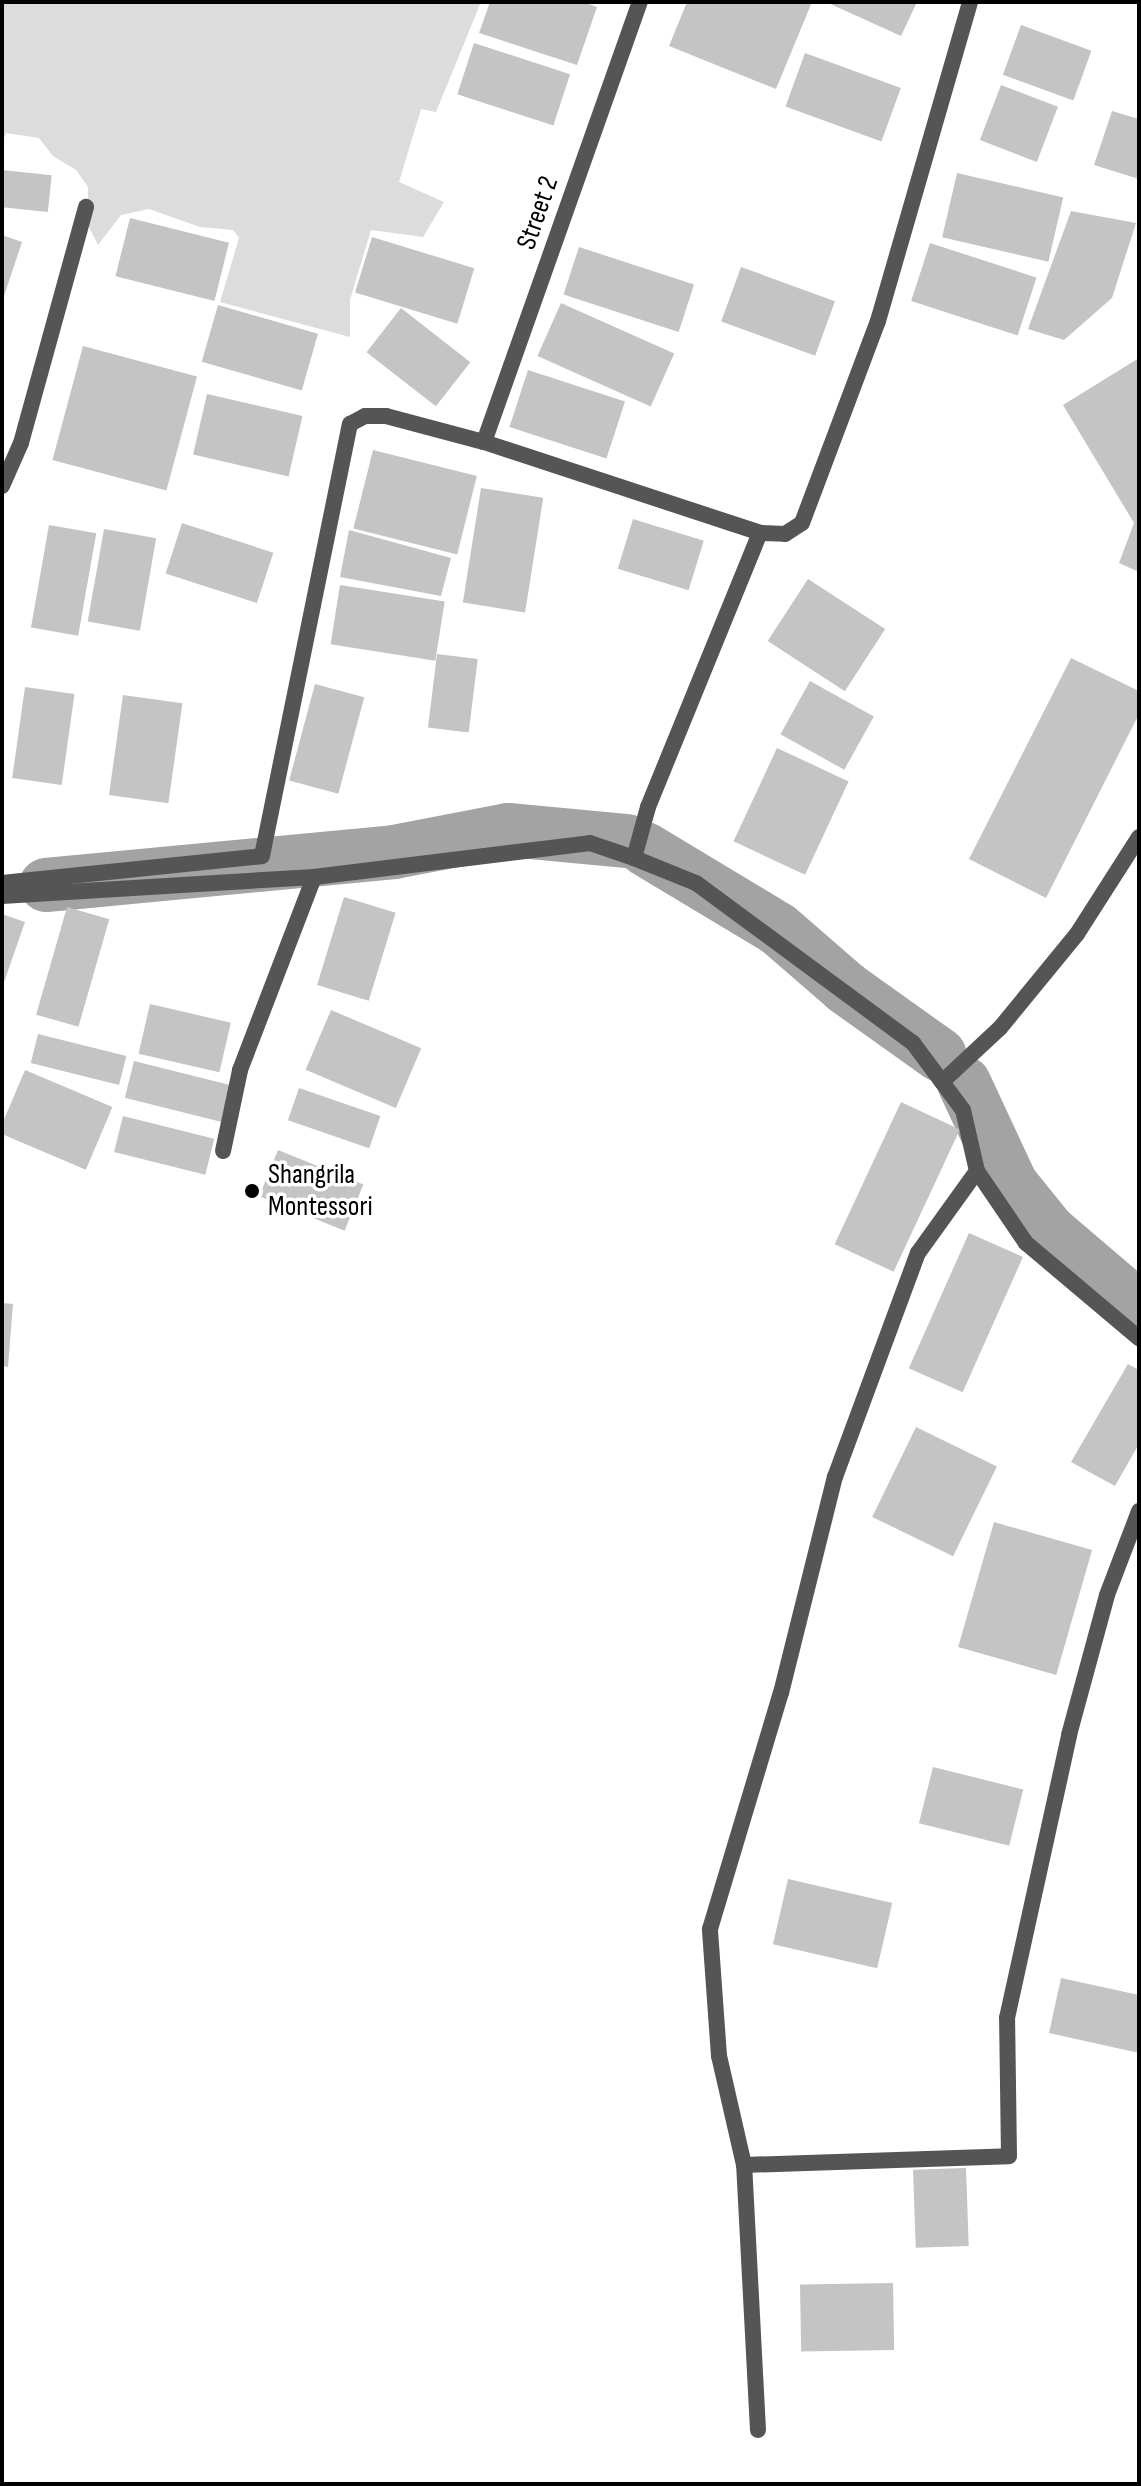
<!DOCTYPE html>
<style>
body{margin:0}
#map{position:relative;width:1141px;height:2486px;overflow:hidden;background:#fff;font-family:"Sofia Sans Condensed",sans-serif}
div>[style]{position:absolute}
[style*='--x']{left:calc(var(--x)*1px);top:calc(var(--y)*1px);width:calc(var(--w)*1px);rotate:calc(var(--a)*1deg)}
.green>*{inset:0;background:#dcdcdc}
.canal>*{height:54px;margin:-27px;padding:0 27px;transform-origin:27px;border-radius:27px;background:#a3a3a3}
.building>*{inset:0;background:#c4c4c4;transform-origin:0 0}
.service>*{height:16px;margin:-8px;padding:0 8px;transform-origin:8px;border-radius:8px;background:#555}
.minor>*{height:16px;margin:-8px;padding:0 8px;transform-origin:8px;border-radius:8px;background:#555}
.dots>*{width:22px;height:22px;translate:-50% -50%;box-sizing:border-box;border:4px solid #fff;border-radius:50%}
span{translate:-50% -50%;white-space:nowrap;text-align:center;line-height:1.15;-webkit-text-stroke:7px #fff;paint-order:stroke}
.street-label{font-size:28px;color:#000}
.poi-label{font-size:28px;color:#000}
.left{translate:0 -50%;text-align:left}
.frame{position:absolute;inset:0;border:4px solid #000;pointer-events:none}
</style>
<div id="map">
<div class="green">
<i style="clip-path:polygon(2px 2px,481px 2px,436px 112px,421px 109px,399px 182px,444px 202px,423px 237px,371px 230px,350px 300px,350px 337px,220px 302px,239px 238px,233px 230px,200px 227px,149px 209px,121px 215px,98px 245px,88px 225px,88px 187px,76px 170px,53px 156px,39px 138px,6px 133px,2px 143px)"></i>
</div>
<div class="canal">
<i style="--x:645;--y:849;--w:155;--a:31"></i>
<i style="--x:778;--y:929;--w:90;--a:40.9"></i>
<i style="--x:846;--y:988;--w:115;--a:35.5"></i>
<i style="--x:46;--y:885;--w:350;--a:-5.4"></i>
<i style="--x:394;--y:852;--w:116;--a:-10.9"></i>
<i style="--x:508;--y:830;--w:120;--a:5.3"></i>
<i style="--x:964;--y:1083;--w:111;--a:65"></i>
<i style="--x:1011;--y:1184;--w:60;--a:51"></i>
<i style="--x:1049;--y:1231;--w:118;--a:40.5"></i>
</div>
<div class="building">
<i style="clip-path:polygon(490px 2px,583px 2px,597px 7px,577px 65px,479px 33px)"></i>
<i style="clip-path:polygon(687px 2px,812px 2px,776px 89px,669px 46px)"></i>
<i style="clip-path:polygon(826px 2px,917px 2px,901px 36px)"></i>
<i style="left:1021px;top:25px;width:75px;height:53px;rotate:20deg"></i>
<i style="left:474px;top:43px;width:101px;height:54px;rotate:18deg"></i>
<i style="left:805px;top:53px;width:102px;height:57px;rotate:20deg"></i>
<i style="left:1001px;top:85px;width:61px;height:59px;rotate:21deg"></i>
<i style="clip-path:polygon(1112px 111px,1139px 119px,1139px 179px,1094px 165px)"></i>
<i style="left:2px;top:170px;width:50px;height:37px;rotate:6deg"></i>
<i style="left:957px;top:173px;width:109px;height:66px;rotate:13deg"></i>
<i style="clip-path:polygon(1071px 211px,1136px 223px,1112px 298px,1064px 340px,1028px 329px)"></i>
<i style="left:130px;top:218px;width:102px;height:60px;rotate:14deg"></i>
<i style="clip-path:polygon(2px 235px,22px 242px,4px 296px,2px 296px)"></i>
<i style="left:372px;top:237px;width:107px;height:58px;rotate:17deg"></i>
<i style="left:930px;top:243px;width:112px;height:61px;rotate:18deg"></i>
<i style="left:579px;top:247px;width:121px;height:50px;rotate:18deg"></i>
<i style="left:741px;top:267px;width:100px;height:58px;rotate:20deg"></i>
<i style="left:561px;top:303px;width:124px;height:58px;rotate:24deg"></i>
<i style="left:218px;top:305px;width:104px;height:59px;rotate:16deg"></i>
<i style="left:401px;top:308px;width:88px;height:56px;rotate:38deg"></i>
<i style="left:83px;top:346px;width:118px;height:118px;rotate:15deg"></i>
<i style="clip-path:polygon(1139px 358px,1139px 572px,1119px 563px,1134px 523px,1063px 405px)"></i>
<i style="left:528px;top:370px;width:102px;height:60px;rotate:18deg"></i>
<i style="left:207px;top:394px;width:98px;height:62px;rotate:13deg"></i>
<i style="left:373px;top:450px;width:107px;height:81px;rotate:14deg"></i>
<i style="left:481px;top:488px;width:63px;height:116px;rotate:9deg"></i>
<i style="left:633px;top:519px;width:74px;height:52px;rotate:17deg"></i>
<i style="left:182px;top:523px;width:96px;height:53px;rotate:18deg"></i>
<i style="left:49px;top:525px;width:48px;height:104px;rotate:10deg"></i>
<i style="left:104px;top:529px;width:53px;height:94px;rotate:10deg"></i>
<i style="clip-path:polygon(349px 530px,451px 558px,441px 596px,340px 577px)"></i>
<i style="left:808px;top:579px;width:92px;height:74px;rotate:33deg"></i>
<i style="left:340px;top:585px;width:106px;height:60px;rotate:9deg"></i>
<i style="left:437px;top:654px;width:41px;height:74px;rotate:7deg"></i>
<i style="clip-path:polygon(1071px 658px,1139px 691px,1139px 714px,1046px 898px,969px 859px)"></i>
<i style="left:810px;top:681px;width:73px;height:61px;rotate:29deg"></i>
<i style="left:315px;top:684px;width:51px;height:100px;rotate:15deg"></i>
<i style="left:25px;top:687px;width:50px;height:92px;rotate:8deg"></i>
<i style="left:123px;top:695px;width:60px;height:101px;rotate:8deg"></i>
<i style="left:777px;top:748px;width:79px;height:103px;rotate:25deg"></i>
<i style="left:344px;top:897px;width:54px;height:92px;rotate:17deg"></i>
<i style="left:67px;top:907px;width:44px;height:112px;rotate:16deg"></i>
<i style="clip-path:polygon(2px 914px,25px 922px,2px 988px)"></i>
<i style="left:150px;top:1004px;width:83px;height:51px;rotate:13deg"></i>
<i style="left:331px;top:1010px;width:98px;height:65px;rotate:23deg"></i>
<i style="left:38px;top:1034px;width:91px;height:30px;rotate:14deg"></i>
<i style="left:134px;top:1061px;width:102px;height:38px;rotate:14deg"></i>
<i style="left:25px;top:1070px;width:95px;height:68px;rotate:23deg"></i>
<i style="left:299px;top:1088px;width:86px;height:34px;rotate:19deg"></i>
<i style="left:901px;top:1102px;width:65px;height:157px;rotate:25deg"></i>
<i style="left:123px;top:1116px;width:94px;height:37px;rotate:14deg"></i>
<i style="left:278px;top:1150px;width:92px;height:50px;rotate:22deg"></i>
<i style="left:969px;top:1233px;width:59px;height:148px;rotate:24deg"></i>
<i style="clip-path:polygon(2px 1303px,13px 1304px,8px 1367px,2px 1366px)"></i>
<i style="clip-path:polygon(1128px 1364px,1139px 1370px,1139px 1444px,1115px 1486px,1071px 1462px)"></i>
<i style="left:916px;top:1427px;width:90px;height:100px;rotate:26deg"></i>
<i style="left:994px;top:1522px;width:102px;height:130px;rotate:16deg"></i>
<i style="left:933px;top:1767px;width:93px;height:58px;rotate:14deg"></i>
<i style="left:788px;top:1879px;width:107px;height:67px;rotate:13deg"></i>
<i style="clip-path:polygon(1061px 1978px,1139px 1995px,1139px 2053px,1049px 2033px)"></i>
<i style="left:966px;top:2168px;width:78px;height:53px;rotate:88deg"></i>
<i style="left:893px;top:2283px;width:67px;height:93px;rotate:89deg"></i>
</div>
<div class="service">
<i style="--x:223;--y:1151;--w:83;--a:-78.1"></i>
<i style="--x:240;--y:1070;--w:207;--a:-69"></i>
</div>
<div class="minor">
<i style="--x:484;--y:442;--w:467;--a:-70.5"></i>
<i style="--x:2;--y:486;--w:47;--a:-66.2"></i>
<i style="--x:21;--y:443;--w:245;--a:-74.6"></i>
<i style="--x:634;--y:858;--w:53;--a:-74.6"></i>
<i style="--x:648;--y:807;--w:296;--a:-67.8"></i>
<i style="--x:2;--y:883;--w:261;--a:-5.9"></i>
<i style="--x:262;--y:856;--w:441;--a:-78.5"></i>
<i style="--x:350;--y:424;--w:17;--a:-28"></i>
<i style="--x:365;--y:416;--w:21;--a:0"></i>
<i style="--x:386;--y:416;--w:101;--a:14.9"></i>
<i style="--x:484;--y:442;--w:291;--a:18.2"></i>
<i style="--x:760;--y:533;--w:25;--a:2"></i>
<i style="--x:785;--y:534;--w:20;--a:-33"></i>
<i style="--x:802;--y:523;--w:216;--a:-69.4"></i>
<i style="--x:878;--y:321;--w:332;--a:-73.9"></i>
<i style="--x:2;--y:896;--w:313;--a:-3.5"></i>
<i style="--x:314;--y:877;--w:278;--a:-7"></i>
<i style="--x:590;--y:843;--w:46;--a:18.8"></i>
<i style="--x:634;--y:858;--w:67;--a:22"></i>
<i style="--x:696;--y:883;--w:270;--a:36.4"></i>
<i style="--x:913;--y:1043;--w:84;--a:53.3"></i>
<i style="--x:963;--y:1110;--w:63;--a:77.1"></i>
<i style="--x:977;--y:1171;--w:87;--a:55.8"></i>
<i style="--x:1026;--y:1243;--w:148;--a:40.1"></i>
<i style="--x:942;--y:1082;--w:79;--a:-43"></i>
<i style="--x:1000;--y:1028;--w:122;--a:-50.7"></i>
<i style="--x:1077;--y:934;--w:115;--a:-57.4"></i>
<i style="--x:744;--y:2165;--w:112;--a:-102.9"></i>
<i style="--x:719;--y:2056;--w:127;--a:-94.1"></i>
<i style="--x:710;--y:1929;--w:246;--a:-73.3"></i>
<i style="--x:781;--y:1693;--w:223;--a:-76"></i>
<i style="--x:835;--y:1477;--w:239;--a:-69.7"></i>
<i style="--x:918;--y:1253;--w:101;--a:-54.3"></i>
<i style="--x:758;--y:2430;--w:265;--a:-93"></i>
<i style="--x:744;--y:2165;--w:265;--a:-1.9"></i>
<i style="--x:1009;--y:2156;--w:138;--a:-90.8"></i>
<i style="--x:1007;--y:2018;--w:290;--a:-77.6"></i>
<i style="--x:1069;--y:1735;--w:145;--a:-74.8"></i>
<i style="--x:1107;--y:1595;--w:90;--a:-69.1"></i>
</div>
<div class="dots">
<i style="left:252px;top:1191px;background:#000"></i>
</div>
<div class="street-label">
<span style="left:538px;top:213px;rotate:-71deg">Street 2</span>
</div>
<div class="poi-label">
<span class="left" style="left:268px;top:1191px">Shangrila<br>Montessori</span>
</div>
<div class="frame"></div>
</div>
